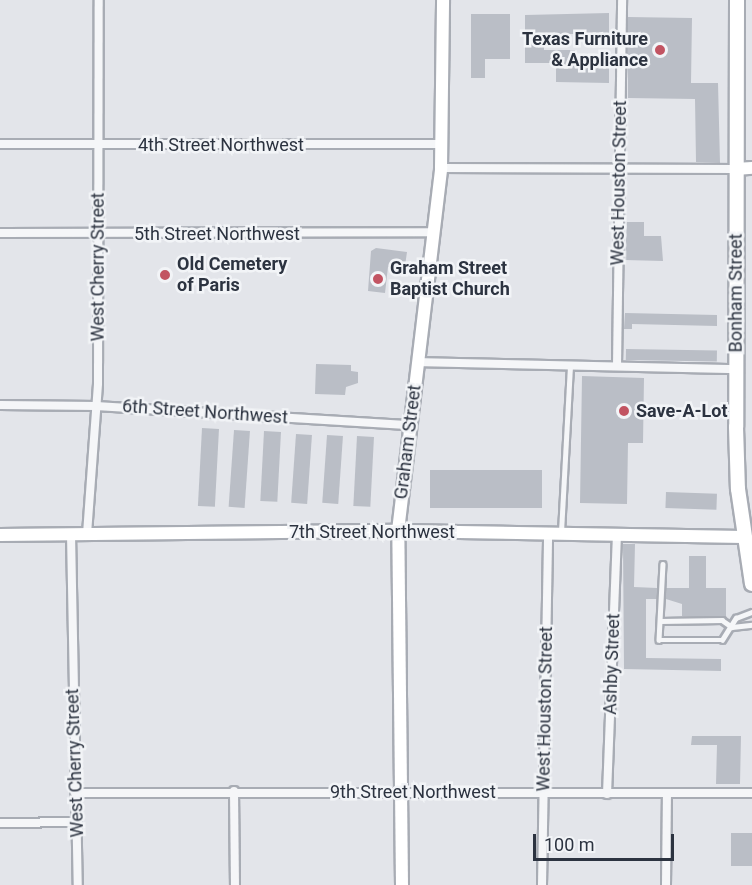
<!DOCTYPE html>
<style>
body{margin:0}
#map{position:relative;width:752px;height:885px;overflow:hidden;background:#e3e5ea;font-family:Roboto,sans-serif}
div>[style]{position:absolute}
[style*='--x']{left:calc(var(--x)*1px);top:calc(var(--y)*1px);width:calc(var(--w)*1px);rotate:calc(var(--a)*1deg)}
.building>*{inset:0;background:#babec6;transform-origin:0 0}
.roads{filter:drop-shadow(2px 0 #a8acb4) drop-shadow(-2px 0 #a8acb4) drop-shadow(0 2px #a8acb4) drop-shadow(0 -2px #a8acb4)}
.lane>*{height:4.5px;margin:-2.25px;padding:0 2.25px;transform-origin:2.25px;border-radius:2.25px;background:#f5f6f8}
.street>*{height:8px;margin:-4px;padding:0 4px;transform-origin:4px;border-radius:4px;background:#f5f6f8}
.secondary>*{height:12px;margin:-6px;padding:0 6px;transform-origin:6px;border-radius:6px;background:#fff}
.primary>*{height:14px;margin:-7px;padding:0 7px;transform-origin:7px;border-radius:7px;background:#fff}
.dots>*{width:16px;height:16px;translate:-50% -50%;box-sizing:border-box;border:3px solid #f2f4f7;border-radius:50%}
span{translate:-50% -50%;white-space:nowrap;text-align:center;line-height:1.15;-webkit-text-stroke:5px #f2f4f7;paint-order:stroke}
.poi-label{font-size:18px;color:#2c3340;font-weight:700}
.right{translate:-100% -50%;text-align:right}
.left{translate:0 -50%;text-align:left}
.street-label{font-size:18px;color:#2c3340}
.scale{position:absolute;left:533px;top:834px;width:141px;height:27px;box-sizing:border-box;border:3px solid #2c3340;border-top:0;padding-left:8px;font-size:18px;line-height:21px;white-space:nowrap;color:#2c3340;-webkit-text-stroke:4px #f2f4f7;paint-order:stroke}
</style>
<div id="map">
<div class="building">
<i style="clip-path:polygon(609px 13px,609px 34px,544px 34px,544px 50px,575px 50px,575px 63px,609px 63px,609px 83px,556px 82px,556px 63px,525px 63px,525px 15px)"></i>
<i style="clip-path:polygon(471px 14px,510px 14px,510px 59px,485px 59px,485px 78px,471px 78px)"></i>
<i style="clip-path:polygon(628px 17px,692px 18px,691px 83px,718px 83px,720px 163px,696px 162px,695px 99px,628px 98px)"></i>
<i style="clip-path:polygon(627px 222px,644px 222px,644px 236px,661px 236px,663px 261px,625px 260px)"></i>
<i style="clip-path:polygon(376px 248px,407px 252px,405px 266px,388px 267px,385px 293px,368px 291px,371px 251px)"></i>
<i style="clip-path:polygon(625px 313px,717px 315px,717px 326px,632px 324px,632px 329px,624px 329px)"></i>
<i style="left:626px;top:349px;width:91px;height:11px;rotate:1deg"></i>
<i style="clip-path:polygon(316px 364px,351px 365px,351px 371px,358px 372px,358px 383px,346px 387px,345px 395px,315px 394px)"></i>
<i style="clip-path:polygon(582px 376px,644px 378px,643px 443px,628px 443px,627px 504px,580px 503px)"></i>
<i style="left:202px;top:428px;width:17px;height:78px;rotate:3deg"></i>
<i style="left:234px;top:430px;width:16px;height:77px;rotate:4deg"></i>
<i style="left:264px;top:431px;width:17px;height:70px;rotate:3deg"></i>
<i style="left:296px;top:434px;width:16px;height:69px;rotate:4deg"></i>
<i style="left:327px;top:435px;width:16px;height:68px;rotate:4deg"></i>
<i style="left:357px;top:436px;width:17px;height:70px;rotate:3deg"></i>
<i style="left:430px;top:470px;width:112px;height:38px"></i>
<i style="left:666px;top:492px;width:51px;height:16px;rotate:2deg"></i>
<i style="clip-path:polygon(623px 544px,635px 544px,634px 587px,657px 588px,657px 599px,646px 599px,646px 658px,721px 659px,721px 671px,624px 669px)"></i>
<i style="clip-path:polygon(689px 556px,706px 556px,706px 588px,726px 588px,726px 617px,682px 616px,682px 604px,666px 599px,666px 588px,689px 588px)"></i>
<i style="clip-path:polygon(692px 736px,741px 736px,740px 784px,716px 784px,717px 745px,691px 745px)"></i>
<i style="left:731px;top:833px;width:21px;height:33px"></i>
</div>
<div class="roads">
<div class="lane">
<i style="--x:561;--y:532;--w:167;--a:-86.9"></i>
<i style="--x:663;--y:564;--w:76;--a:93"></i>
<i style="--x:659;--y:640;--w:63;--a:0"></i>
<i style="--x:722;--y:640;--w:26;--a:-58"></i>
<i style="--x:736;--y:618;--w:17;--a:-21"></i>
<i style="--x:660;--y:621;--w:62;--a:-0.9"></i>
<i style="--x:722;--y:620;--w:12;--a:35"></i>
<i style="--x:732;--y:627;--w:20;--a:-6"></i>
</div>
<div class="street">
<i style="--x:0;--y:144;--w:442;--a:0"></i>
<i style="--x:441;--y:168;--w:295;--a:0.2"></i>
<i style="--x:0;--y:233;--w:435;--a:-0.1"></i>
<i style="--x:418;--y:362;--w:317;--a:1.3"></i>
<i style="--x:617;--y:366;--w:366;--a:-89.2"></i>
<i style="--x:0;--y:405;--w:96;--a:0.6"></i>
<i style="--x:96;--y:406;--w:315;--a:3.5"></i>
<i style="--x:71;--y:534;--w:351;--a:88.9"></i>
<i style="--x:87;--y:534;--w:151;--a:-85.8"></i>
<i style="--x:98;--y:383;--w:383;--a:-89.9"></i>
<i style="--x:234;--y:791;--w:94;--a:89.4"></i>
<i style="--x:75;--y:793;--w:677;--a:0"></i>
<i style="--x:607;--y:794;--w:261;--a:-87.8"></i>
<i style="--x:0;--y:823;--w:77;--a:-0.7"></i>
<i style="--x:542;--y:885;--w:353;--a:-89"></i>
<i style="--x:666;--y:885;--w:90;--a:-89.4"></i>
</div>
<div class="secondary">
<i style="--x:736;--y:169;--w:16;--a:-4"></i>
<i style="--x:0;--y:535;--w:398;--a:-0.6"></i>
<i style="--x:398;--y:531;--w:345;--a:1"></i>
<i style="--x:402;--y:885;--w:354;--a:-90.6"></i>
<i style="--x:398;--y:531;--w:366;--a:-83.2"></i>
<i style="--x:441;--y:168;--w:168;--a:-89.3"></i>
</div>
<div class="primary">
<i style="--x:737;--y:0;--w:427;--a:90.1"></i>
<i style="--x:736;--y:427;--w:62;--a:88.2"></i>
<i style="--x:738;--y:489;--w:96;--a:81.6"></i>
</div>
</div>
<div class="dots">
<i style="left:660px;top:50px;background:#c25462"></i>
<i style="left:165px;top:275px;background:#c25462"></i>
<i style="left:378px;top:279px;background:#c25462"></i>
<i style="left:624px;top:411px;background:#c25462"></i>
</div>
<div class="poi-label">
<span class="right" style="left:648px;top:50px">Texas Furniture<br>&amp; Appliance</span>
<span class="left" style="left:177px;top:275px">Old Cemetery<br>of Paris</span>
<span class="left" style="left:390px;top:279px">Graham Street<br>Baptist Church</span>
<span class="left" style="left:636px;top:411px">Save-A-Lot</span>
</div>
<div class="street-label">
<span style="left:221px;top:145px">4th Street Northwest</span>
<span style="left:619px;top:183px;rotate:-89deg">West Houston Street</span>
<span style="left:217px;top:234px">5th Street Northwest</span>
<span style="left:98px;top:267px;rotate:-90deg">West Cherry Street</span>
<span style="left:736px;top:293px;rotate:-90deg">Bonham Street</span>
<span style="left:205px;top:412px;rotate:4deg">6th Street Northwest</span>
<span style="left:408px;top:442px;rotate:-83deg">Graham Street</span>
<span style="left:372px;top:532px">7th Street Northwest</span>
<span style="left:612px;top:664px;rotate:-88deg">Ashby Street</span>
<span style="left:545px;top:709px;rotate:-89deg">West Houston Street</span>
<span style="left:75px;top:763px;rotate:-92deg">West Cherry Street</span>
<span style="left:413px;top:792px">9th Street Northwest</span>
</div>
<div class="scale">100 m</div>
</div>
